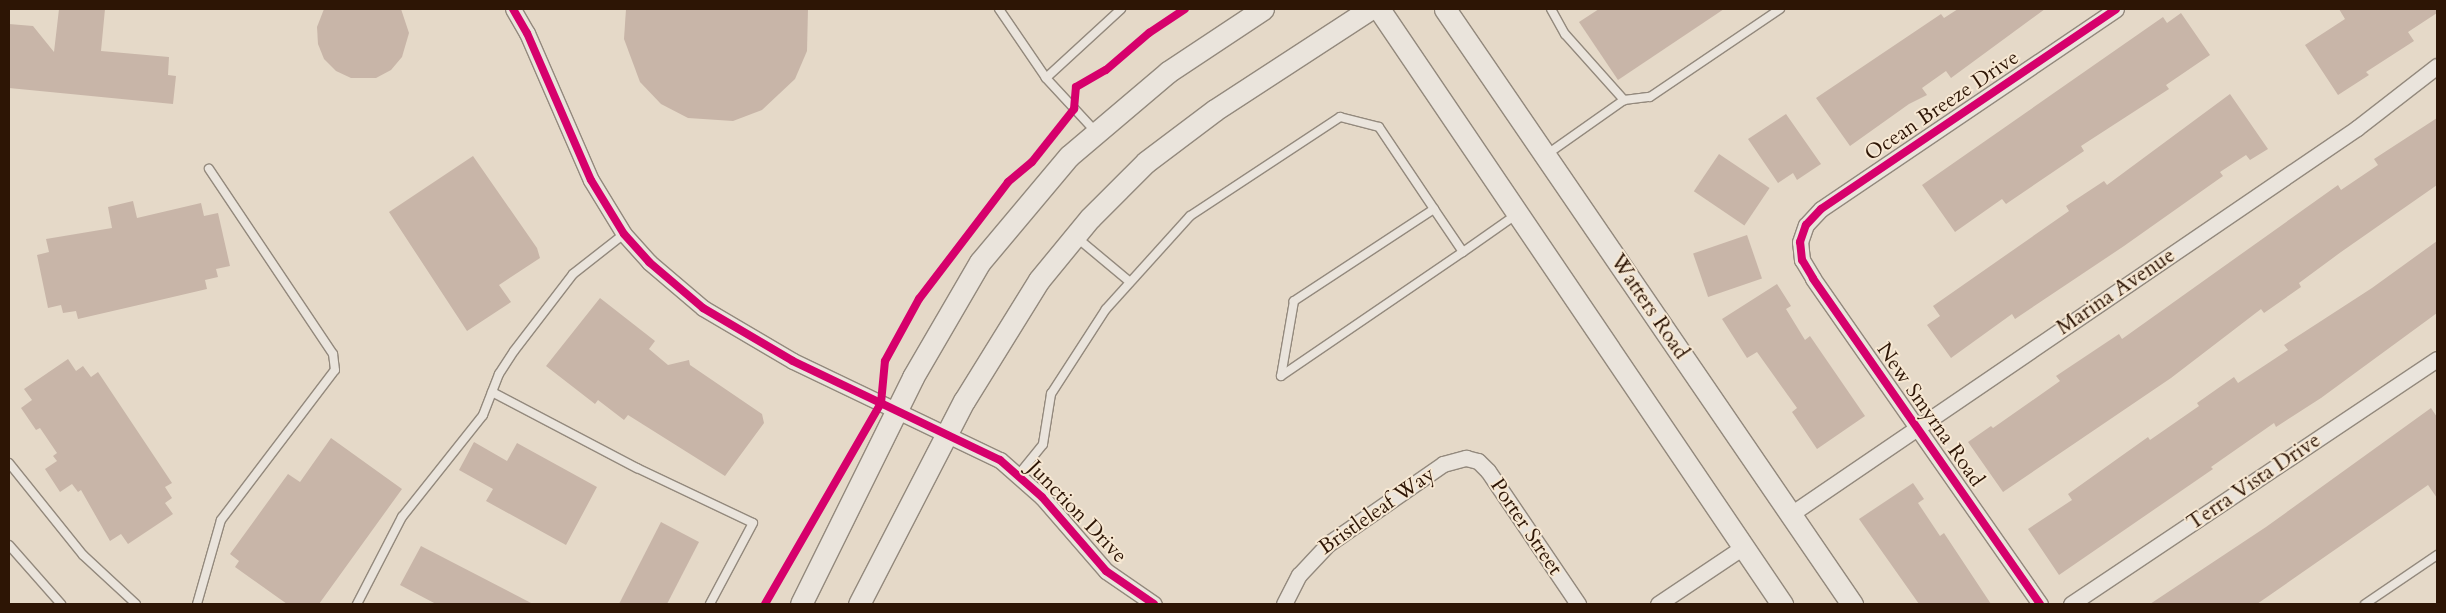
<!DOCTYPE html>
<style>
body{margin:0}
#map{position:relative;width:2446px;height:613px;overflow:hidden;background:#e5d9c8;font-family:Cardo,serif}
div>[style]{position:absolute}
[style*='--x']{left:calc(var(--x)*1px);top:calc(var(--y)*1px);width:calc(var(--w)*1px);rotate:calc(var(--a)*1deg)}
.building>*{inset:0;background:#c8b5a8;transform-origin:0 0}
.roads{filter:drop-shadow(1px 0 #93897d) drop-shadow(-1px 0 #93897d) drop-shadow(0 1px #93897d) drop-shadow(0 -1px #93897d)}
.service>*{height:8px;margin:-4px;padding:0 4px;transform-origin:4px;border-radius:4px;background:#eae4dc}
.minor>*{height:15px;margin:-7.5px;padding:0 7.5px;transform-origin:7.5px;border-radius:7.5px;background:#eae4dc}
.secondary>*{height:21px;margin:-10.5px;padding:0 10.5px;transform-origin:10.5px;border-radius:10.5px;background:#eae4dc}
.cycleway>*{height:8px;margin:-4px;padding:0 4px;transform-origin:4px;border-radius:4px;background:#d6006c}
span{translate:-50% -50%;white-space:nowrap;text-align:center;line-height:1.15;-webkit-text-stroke:4px #f7e8d3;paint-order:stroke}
.street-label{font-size:21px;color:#2d1505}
.frame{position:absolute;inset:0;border:10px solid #2d1505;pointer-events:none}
</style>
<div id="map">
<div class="building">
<i style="clip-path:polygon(59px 9px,105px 9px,101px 51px,169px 57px,168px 75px,176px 76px,173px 104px,9px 88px,9px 24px,33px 26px,54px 52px)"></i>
<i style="clip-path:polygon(324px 9px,401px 9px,409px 33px,402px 57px,391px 70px,376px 78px,351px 78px,336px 71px,324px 59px,318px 44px,317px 27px)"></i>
<i style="clip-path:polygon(626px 9px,808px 9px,807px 51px,795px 79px,762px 110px,733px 121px,688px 118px,661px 104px,640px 82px,624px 39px)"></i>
<i style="clip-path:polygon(1599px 9px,1724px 9px,1618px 80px,1579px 22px)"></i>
<i style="clip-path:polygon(1958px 9px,2045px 9px,1951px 78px,1946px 71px,1922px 88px,1927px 95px,1909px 104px,1850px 146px,1816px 98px,1941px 14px,1944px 18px)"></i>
<i style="clip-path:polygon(2339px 9px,2437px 9px,2437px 13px,2408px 32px,2414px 41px,2366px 72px,2369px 75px,2338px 95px,2305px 45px,2345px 19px)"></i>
<i style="clip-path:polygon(2181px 13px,2210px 55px,2166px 85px,2169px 89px,2081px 146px,2084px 151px,2006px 204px,2002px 199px,1955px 232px,1922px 185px,2163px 17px,2167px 23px)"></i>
<i style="clip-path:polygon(2230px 94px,2268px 149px,2250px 160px,2246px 155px,2220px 172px,2223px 176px,2124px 246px,2015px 319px,2012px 314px,1951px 358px,1927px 325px,1940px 316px,1933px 306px,2069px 211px,2066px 206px,2104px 181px,2107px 185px)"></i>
<i style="clip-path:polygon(1786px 114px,1821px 164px,1797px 180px,1793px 173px,1778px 183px,1748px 139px)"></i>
<i style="clip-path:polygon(2437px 118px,2437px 185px,2341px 252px,2299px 283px,2301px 287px,2264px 313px,2261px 309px,2171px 378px,2003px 492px,1968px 442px,1991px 426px,1993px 428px,2060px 381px,2056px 376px,2119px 334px,2122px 339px,2338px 185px,2341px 190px,2378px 165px,2374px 159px)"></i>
<i style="left:1719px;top:154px;width:61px;height:45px;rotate:34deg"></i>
<i style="clip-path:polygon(473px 156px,537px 248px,540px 258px,499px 285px,511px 302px,467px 331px,389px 212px)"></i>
<i style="clip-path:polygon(133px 201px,137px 218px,201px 203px,204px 216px,218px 213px,230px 266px,216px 269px,218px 277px,205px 280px,207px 289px,130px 307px,78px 319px,76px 311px,63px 313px,61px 305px,48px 308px,37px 255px,49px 252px,46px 239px,112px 228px,108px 207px)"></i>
<i style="left:1747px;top:235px;width:46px;height:57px;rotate:71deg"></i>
<i style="clip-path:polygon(2437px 241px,2437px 313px,2321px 398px,2276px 427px,2274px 423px,2211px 467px,2213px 469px,2059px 575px,2028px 529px,2072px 500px,2068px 494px,2148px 437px,2150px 440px,2199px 406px,2197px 403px,2234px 377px,2238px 383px,2288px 350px,2284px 345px,2372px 288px)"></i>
<i style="clip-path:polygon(1777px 284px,1791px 306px,1786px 309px,1805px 340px,1810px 336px,1865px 416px,1817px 449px,1792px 412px,1797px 408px,1757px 352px,1747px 358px,1722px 319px)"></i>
<i style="clip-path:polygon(600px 298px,655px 341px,649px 349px,668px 365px,689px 360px,690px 365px,762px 414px,764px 423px,725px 476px,628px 415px,624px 420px,598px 400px,595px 404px,546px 366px)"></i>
<i style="clip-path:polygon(68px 359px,76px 371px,83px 366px,91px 377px,98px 372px,172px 483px,165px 487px,172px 498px,165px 503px,173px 514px,128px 544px,121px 534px,110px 541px,81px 490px,78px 492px,72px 484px,60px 492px,45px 469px,57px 461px,53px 456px,57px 453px,40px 428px,36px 430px,21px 408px,32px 400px,24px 389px)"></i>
<i style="clip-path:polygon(2431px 408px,2437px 417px,2437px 498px,2428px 485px,2257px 604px,2150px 604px,2266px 527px)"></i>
<i style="clip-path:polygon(331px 438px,402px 489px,319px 604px,287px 604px,235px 567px,239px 561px,230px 554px,288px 474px,300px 482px)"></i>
<i style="clip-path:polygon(474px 442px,507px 461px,517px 443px,597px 487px,566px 545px,486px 501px,493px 489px,459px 470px)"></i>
<i style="clip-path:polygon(1913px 483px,1924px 499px,1918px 503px,1940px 536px,1944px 533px,1991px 604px,1919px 604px,1859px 519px)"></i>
<i style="clip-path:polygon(661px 522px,699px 542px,667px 604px,619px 604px)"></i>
<i style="clip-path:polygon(421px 546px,533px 604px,436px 604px,400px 585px)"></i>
</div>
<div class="roads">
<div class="service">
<i style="--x:999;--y:9;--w:83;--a:55.7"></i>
<i style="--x:1551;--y:9;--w:29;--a:61"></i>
<i style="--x:1565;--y:34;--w:89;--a:48.2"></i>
<i style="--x:1624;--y:100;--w:26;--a:-7"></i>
<i style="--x:1650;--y:97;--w:157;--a:-34.1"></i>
<i style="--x:1096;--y:132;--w:74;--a:-132.8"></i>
<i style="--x:1046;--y:78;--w:102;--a:-42.6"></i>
<i style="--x:1546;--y:155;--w:95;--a:-35.2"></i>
<i style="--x:1076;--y:237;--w:70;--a:39.8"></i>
<i style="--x:1463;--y:252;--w:52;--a:-124"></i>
<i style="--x:1434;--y:209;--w:168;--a:146.7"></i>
<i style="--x:1294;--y:301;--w:76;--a:99.8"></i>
<i style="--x:1281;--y:376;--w:220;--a:-34.3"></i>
<i style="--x:1463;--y:252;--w:66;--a:-35.1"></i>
<i style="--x:492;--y:392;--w:164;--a:27.7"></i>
<i style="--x:637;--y:468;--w:128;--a:25.4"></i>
<i style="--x:753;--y:523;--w:92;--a:118"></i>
<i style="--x:9;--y:463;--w:118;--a:51.2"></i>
<i style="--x:83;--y:555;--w:72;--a:42.8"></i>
<i style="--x:1019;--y:474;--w:38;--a:-51"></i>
<i style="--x:1043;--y:444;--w:51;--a:-80.9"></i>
<i style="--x:1051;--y:394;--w:101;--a:-57.1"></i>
<i style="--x:1106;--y:309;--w:125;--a:-47.9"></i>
<i style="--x:1190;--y:216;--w:180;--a:-33.4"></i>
<i style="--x:1340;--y:117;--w:40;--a:14.4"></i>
<i style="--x:1379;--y:127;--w:99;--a:56.1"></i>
<i style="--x:9;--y:545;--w:79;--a:48.6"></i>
<i style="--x:197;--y:604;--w:87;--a:-74.1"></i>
<i style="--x:221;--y:520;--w:188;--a:-52.8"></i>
<i style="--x:335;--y:370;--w:16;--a:-97"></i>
<i style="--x:333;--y:354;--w:223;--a:-123.8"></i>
<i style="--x:357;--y:604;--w:98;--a:-62.7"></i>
<i style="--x:402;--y:517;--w:130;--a:-51.5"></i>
<i style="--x:483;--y:415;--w:44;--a:-68.7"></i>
<i style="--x:499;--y:374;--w:27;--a:-57"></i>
<i style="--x:514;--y:351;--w:97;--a:-52.5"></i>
<i style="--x:573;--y:274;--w:65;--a:-38.1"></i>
<i style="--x:2365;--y:604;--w:87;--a:-34.2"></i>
</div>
<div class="minor">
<i style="--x:513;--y:9;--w:28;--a:60"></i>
<i style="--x:527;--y:33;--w:160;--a:66.5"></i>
<i style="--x:591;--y:180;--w:63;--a:58.6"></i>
<i style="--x:624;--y:234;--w:38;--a:48"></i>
<i style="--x:649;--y:262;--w:71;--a:40.4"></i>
<i style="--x:703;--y:308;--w:104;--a:30.5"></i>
<i style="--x:793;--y:361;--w:229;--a:25.6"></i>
<i style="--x:1000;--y:460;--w:56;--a:41.4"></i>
<i style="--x:1042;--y:497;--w:98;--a:49.1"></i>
<i style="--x:1106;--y:571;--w:58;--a:34.5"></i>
<i style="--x:1791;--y:514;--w:685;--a:-34.29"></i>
<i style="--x:2357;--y:128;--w:101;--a:-37.8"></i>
<i style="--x:1284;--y:604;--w:33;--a:-63"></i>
<i style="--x:1299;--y:575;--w:42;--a:-46.9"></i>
<i style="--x:1328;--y:544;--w:140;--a:-34.8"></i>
<i style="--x:1443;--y:464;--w:24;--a:-15"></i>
<i style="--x:1466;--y:458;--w:12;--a:14"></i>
<i style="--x:1478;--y:461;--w:14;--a:45"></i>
<i style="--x:1488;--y:471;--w:161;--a:55.9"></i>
<i style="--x:1658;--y:604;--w:102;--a:-33.8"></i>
<i style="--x:2040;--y:604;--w:397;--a:-124.9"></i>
<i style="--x:1813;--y:278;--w:21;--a:-121"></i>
<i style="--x:1802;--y:260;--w:18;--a:-96"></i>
<i style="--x:1800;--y:242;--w:18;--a:-71"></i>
<i style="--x:1806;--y:225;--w:22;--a:-47"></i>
<i style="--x:1821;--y:209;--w:356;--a:-34.1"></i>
<i style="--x:2071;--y:604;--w:440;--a:-33.8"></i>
</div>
<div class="secondary">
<i style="--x:1379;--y:9;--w:719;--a:55.89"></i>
<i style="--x:1445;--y:9;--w:721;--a:55.63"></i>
<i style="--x:801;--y:604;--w:253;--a:-63.7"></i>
<i style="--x:913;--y:377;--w:133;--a:-59.8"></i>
<i style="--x:980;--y:262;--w:138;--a:-50"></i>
<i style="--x:1069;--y:156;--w:130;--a:-40.3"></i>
<i style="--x:1168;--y:72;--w:114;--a:-33.6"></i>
<i style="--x:859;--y:604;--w:229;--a:-62.7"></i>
<i style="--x:964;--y:401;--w:142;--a:-58.2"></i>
<i style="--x:1039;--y:280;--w:80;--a:-50.6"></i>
<i style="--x:1090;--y:218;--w:79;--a:-45"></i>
<i style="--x:1146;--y:162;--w:86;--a:-37"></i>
<i style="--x:1215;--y:110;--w:185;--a:-33.1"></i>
</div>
</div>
<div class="cycleway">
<i style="--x:513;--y:9;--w:28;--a:60"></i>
<i style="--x:527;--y:33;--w:160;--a:66.5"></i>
<i style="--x:591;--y:180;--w:63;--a:58.6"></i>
<i style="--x:624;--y:234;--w:38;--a:48"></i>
<i style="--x:649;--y:262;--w:71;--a:40.4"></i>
<i style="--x:703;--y:308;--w:104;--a:30.5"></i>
<i style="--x:793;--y:361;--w:229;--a:25.6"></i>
<i style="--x:1000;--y:460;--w:56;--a:41.4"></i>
<i style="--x:1042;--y:497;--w:98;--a:49.1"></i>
<i style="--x:1106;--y:571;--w:58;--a:34.5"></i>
<i style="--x:765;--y:604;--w:232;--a:-60"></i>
<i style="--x:881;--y:403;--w:42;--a:-84.6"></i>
<i style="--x:885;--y:361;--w:71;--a:-61.3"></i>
<i style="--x:919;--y:299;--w:147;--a:-52.7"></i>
<i style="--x:1008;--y:182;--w:31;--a:-40"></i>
<i style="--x:1032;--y:162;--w:68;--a:-51.6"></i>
<i style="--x:1074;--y:109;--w:22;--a:-85"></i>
<i style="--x:1076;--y:87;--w:34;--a:-30"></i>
<i style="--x:1106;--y:70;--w:57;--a:-40.7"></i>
<i style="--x:1149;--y:33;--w:43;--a:-33.7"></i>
<i style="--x:2040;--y:604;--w:397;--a:-124.9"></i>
<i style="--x:1813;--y:278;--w:21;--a:-121"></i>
<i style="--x:1802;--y:260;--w:18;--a:-96"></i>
<i style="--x:1800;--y:242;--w:18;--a:-71"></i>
<i style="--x:1806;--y:225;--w:22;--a:-47"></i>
<i style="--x:1821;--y:209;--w:356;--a:-34.1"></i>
</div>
<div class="street-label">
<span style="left:1942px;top:106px;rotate:-34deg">Ocean Breeze Drive</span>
<span style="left:2116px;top:292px;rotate:-34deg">Marina Avenue</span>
<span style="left:1649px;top:307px;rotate:56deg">Watters Road</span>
<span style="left:1930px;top:415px;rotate:55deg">New Smyrna Road</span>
<span style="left:2254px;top:482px;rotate:-34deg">Terra Vista Drive</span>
<span style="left:1377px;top:511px;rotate:-35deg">Bristleleaf Way</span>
<span style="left:1077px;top:512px;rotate:46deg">Junction Drive</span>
<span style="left:1526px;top:527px;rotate:56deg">Porter Street</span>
</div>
<div class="frame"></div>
</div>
